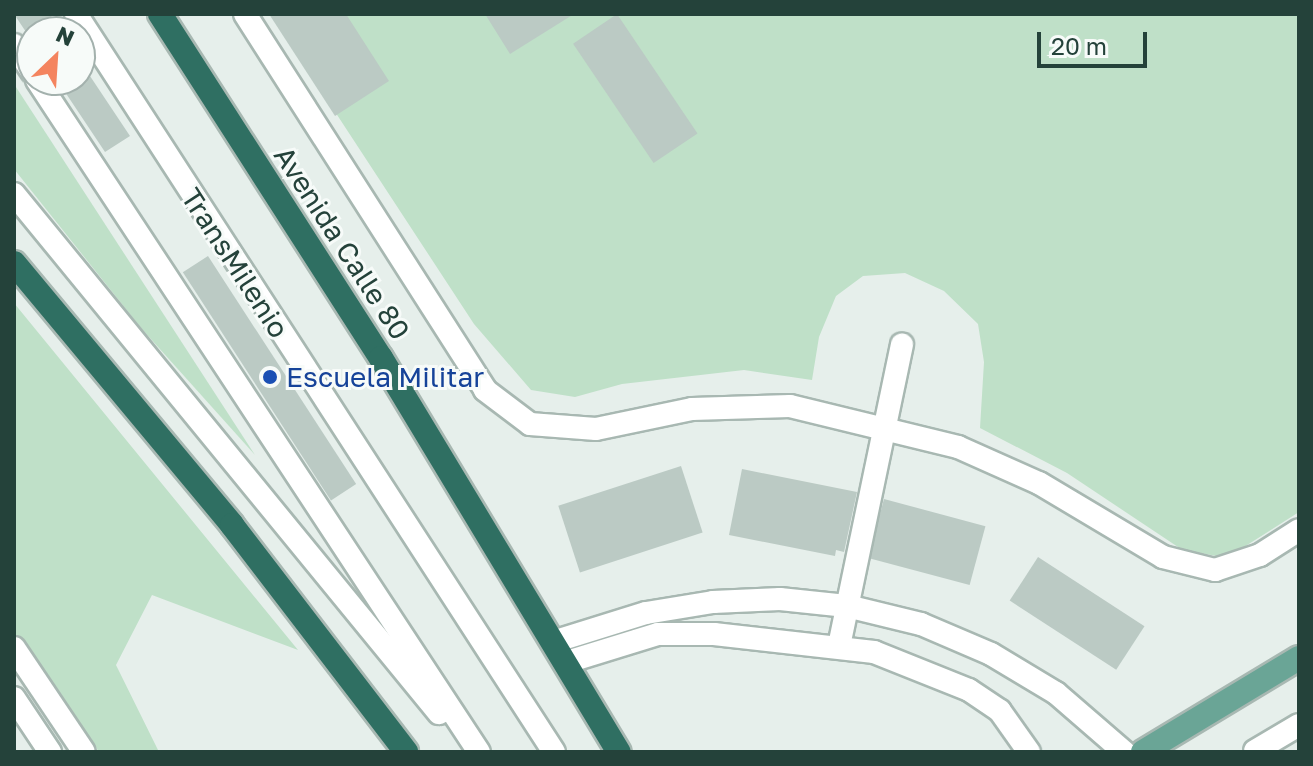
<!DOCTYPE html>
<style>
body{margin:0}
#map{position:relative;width:1313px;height:766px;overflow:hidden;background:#e6efeb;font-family:"Golos Text",sans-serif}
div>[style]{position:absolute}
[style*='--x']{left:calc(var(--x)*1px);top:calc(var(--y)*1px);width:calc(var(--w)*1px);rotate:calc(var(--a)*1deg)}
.green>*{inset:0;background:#bfe0c8}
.building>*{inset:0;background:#bbcac4;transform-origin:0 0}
.roads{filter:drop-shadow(2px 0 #a8b8b2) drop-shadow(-2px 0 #a8b8b2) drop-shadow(0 2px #a8b8b2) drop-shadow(0 -2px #a8b8b2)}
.lane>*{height:22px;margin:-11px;padding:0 11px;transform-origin:11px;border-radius:11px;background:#fff}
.primary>*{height:24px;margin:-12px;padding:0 12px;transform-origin:12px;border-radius:12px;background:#6aa596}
.highway>*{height:24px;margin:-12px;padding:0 12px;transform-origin:12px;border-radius:12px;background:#2f6f62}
.dots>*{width:22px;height:22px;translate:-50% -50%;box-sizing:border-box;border:4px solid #f7fbf9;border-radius:50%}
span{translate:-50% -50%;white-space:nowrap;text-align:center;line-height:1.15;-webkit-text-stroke:6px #f7fbf9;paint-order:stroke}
.street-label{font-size:28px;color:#24423a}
.transit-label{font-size:28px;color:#164399}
.left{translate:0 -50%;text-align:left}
.frame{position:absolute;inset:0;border:16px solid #24423a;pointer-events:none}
.north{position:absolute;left:16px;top:16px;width:80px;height:80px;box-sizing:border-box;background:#f7fbf9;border:2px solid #a3b1ad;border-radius:50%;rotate:25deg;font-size:22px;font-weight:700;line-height:32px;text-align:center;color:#24423a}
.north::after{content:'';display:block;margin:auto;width:28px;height:36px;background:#f4845f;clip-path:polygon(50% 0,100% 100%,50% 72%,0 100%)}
.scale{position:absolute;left:1037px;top:32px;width:110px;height:36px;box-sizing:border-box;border:4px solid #24423a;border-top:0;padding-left:10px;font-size:24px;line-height:28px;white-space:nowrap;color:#24423a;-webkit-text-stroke:6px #f7fbf9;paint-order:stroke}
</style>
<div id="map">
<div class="green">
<i style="clip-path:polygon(271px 14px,1299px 14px,1299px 512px,1244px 547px,1216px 556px,1181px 549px,1067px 473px,980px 428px,984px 362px,978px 324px,944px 291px,905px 273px,863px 276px,836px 296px,819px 337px,812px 380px,744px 370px,622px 384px,575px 397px,531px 390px,474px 324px)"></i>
<i style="clip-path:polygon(14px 84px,255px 455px,141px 328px,14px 169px)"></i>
<i style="clip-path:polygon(14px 303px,298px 650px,152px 595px,116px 665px,159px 752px,99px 752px,14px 632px)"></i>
</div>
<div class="building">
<i style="clip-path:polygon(14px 14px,50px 14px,61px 32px,32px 32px,32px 41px)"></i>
<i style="clip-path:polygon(269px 14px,346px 14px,389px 81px,335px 116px)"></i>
<i style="clip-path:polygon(485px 14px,574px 14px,510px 54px)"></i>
<i style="left:617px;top:14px;width:144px;height:53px;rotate:56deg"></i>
<i style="clip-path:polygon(80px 61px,130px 136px,105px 152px,57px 80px,80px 80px)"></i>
<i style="left:208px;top:256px;width:272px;height:30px;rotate:57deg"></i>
<i style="left:681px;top:466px;width:70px;height:129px;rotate:72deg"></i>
<i style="clip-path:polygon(742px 469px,857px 492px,844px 552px,836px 550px,835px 556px,729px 535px)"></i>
<i style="left:884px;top:499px;width:105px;height:61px;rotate:15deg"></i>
<i style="left:1038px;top:557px;width:127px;height:52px;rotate:33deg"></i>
</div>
<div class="roads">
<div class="lane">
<i style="--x:76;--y:14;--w:879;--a:57.07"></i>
<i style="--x:245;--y:14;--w:446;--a:57.4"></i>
<i style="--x:485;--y:390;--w:56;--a:37.1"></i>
<i style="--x:530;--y:424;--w:66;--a:4.3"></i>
<i style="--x:596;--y:429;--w:98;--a:-11.8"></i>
<i style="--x:692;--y:409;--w:98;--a:-1.8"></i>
<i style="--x:790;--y:406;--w:173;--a:13.7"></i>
<i style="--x:958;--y:447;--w:89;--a:24"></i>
<i style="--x:1039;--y:483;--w:144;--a:30.8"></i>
<i style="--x:1163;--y:557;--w:54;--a:14"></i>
<i style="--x:1215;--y:570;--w:47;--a:-18.4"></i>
<i style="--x:1260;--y:555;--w:46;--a:-32.7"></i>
<i style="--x:14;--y:45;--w:32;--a:56"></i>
<i style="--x:37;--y:80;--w:804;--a:56.67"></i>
<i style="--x:14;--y:194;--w:671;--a:50.69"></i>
<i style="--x:556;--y:641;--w:94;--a:-17.3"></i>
<i style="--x:646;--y:613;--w:68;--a:-9.3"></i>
<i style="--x:713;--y:602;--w:67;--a:-2.6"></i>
<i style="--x:780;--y:599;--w:67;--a:6"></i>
<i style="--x:847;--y:606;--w:76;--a:13.7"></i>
<i style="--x:921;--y:624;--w:76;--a:23.2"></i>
<i style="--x:991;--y:654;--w:76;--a:31"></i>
<i style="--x:1056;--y:693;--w:90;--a:40.9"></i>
<i style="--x:839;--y:646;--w:308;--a:-78.2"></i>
<i style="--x:14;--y:648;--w:125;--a:56.1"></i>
<i style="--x:567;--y:662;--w:95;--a:-17.1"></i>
<i style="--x:658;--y:634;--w:56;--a:0"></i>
<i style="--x:714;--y:634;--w:161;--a:6.4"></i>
<i style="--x:874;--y:652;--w:102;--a:21.8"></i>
<i style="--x:969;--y:690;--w:37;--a:34"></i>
<i style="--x:1000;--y:711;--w:50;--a:54.7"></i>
<i style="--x:14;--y:698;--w:65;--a:56.3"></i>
<i style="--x:1255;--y:751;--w:51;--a:-30.6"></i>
</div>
<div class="primary">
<i style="--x:1143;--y:752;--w:182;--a:-31.1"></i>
</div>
<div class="highway">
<i style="--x:160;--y:14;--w:409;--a:57.3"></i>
<i style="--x:381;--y:358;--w:460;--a:58.9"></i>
<i style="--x:14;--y:263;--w:341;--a:50.2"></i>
<i style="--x:232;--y:525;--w:286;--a:52.5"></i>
</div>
</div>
<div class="dots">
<i style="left:270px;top:377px;background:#1a4fb4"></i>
</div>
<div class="street-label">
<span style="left:342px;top:243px;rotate:57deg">Avenida Calle 80</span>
<span style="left:235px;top:263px;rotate:57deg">TransMilenio</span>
</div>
<div class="transit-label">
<span class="left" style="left:286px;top:377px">Escuela Militar</span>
</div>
<div class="frame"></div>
<div class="north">N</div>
<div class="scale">20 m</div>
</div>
